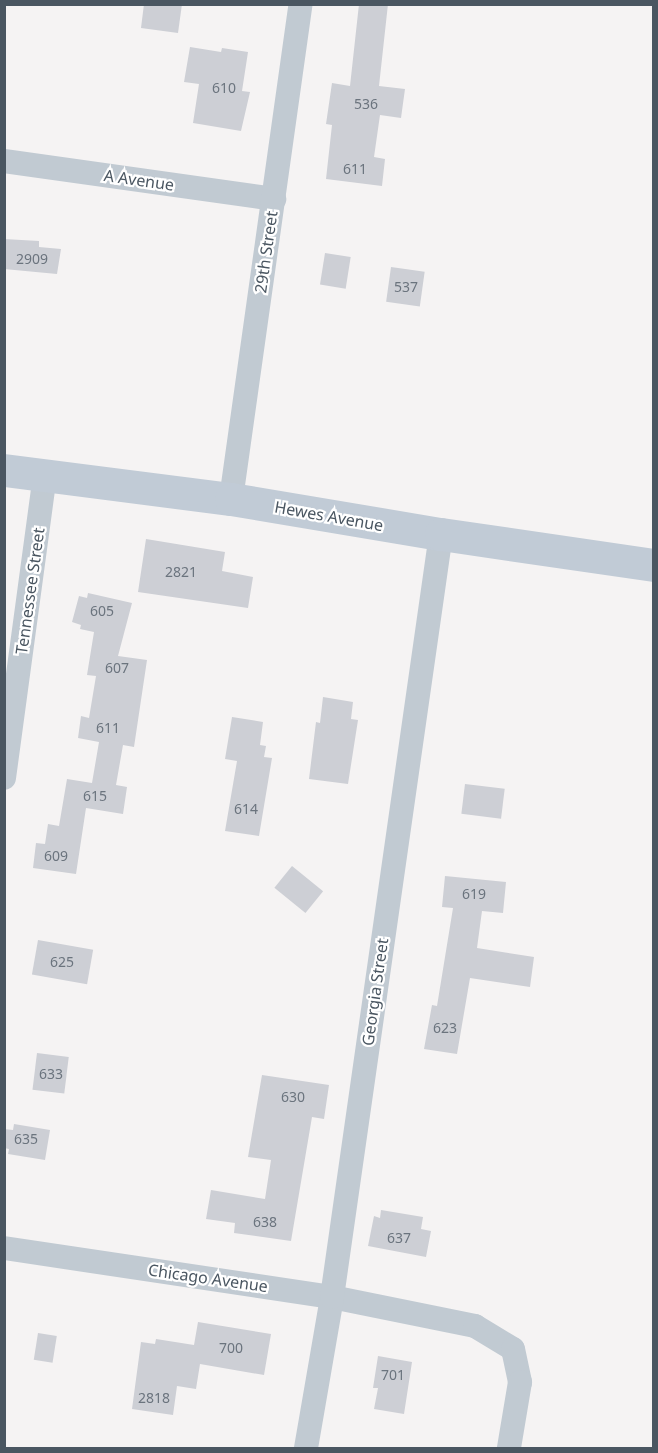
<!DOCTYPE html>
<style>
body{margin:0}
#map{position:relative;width:658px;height:1453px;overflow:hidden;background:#f5f3f3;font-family:"Noto Sans",sans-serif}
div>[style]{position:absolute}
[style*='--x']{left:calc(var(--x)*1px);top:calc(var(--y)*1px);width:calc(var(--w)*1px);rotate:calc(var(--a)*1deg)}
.building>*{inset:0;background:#cdcfd5;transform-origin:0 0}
.minor>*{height:24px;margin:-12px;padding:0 12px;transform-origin:12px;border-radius:12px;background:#c1cad2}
.secondary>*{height:33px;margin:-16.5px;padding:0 16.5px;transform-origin:16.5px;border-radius:16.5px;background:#c1cbd6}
span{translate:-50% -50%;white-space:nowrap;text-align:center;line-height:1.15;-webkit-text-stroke:4.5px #fff;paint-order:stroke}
.number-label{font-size:14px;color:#6b747e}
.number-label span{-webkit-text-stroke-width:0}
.street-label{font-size:16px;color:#4a5661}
.frame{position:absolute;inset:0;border:6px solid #4a5661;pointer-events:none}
</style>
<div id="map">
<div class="building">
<i style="clip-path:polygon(144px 4px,182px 4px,178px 33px,141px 28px)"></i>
<i style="clip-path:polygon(359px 4px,388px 4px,379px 86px,405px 89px,401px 118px,380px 115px,374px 157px,385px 159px,382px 186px,326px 179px,332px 125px,326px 124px,332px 83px,350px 86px)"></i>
<i style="clip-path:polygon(190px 47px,221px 52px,222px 48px,248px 52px,242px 91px,250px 92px,241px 131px,193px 123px,199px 84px,184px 82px)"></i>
<i style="clip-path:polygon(4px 239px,39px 241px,39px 247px,61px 249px,57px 274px,4px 269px)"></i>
<i style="left:325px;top:253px;width:26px;height:32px;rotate:9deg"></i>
<i style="left:391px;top:267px;width:34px;height:35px;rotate:8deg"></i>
<i style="clip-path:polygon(146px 539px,225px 552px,222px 571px,253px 577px,248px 608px,138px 592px)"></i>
<i style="clip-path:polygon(88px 593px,132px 603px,118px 656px,147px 660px,134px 747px,123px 745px,116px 785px,127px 787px,123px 814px,86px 808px,76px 874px,33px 868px,36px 843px,45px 844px,48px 824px,59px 826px,67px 779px,92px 783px,99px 742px,78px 738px,81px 716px,89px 718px,96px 676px,87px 675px,94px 632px,80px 629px,81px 625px,72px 622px,79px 596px,87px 598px)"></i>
<i style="clip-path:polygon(323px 697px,353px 702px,351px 719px,358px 720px,348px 784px,309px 779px,316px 722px,320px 723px)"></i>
<i style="clip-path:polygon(232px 717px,263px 722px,260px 745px,266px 746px,264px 757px,272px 758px,259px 836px,225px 831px,237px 761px,225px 759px)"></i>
<i style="left:465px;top:784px;width:40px;height:30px;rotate:7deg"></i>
<i style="left:292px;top:866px;width:40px;height:28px;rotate:39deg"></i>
<i style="clip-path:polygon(445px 876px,506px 882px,503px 913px,482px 911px,477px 948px,534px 957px,530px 987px,470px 978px,457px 1054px,424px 1049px,432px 1005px,437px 1006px,453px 908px,442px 907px)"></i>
<i style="left:38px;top:940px;width:56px;height:35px;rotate:10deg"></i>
<i style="left:37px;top:1053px;width:32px;height:37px;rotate:7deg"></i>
<i style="clip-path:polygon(262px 1075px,329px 1085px,324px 1119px,312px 1117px,291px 1241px,234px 1233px,235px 1223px,206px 1219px,211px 1190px,265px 1199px,271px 1160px,248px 1157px)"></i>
<i style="clip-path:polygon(14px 1124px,50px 1130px,45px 1160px,8px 1154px,9px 1149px,4px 1148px,4px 1129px,13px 1130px)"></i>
<i style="clip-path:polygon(381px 1210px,423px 1217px,421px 1229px,431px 1231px,426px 1257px,368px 1246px,374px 1216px,380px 1218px)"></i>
<i style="clip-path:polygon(198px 1322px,271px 1334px,264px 1375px,200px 1364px,196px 1389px,177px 1386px,173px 1415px,132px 1409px,141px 1342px,155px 1344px,156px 1339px,194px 1345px)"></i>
<i style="left:38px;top:1333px;width:19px;height:27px;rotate:9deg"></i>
<i style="clip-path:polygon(378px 1356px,412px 1362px,404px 1414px,374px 1409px,378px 1388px,373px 1388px)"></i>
</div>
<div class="minor">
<i style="--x:4;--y:161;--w:273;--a:8"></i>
<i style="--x:231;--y:499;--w:500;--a:-82"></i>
<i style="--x:4;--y:778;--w:305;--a:-82.3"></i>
<i style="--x:4;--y:1248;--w:332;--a:8.5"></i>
<i style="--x:332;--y:1297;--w:146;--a:11.5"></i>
<i style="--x:475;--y:1326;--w:44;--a:31.2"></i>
<i style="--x:513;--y:1349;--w:34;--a:78"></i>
<i style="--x:520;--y:1382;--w:67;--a:99.5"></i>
<i style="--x:306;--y:1448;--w:153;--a:-80.2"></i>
<i style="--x:332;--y:1297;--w:771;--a:-81.87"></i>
</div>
<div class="secondary">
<i style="--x:4;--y:470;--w:229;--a:7.3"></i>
<i style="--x:231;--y:499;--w:213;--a:9.5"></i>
<i style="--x:441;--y:534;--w:215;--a:8.3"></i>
</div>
<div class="number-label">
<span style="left:224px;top:88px">610</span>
<span style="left:366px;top:104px">536</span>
<span style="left:355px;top:169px">611</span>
<span style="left:32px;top:259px">2909</span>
<span style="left:406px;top:287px">537</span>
<span style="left:181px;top:572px">2821</span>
<span style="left:102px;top:611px">605</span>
<span style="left:117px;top:668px">607</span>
<span style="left:108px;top:728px">611</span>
<span style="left:95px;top:796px">615</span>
<span style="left:246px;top:809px">614</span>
<span style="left:56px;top:856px">609</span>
<span style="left:474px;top:894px">619</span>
<span style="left:62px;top:962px">625</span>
<span style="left:445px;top:1028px">623</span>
<span style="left:51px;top:1074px">633</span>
<span style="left:293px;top:1097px">630</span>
<span style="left:26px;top:1139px">635</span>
<span style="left:265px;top:1222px">638</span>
<span style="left:399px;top:1238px">637</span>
<span style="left:231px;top:1348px">700</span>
<span style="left:393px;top:1375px">701</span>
<span style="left:154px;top:1398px">2818</span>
</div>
<div class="street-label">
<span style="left:139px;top:180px;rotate:8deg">A Avenue</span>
<span style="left:266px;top:252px;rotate:-82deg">29th Street</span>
<span style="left:329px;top:516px;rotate:10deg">Hewes Avenue</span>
<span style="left:30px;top:591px;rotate:-82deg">Tennessee Street</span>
<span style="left:375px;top:992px;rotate:-82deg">Georgia Street</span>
<span style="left:208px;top:1278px;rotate:8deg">Chicago Avenue</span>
</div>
<div class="frame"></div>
</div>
